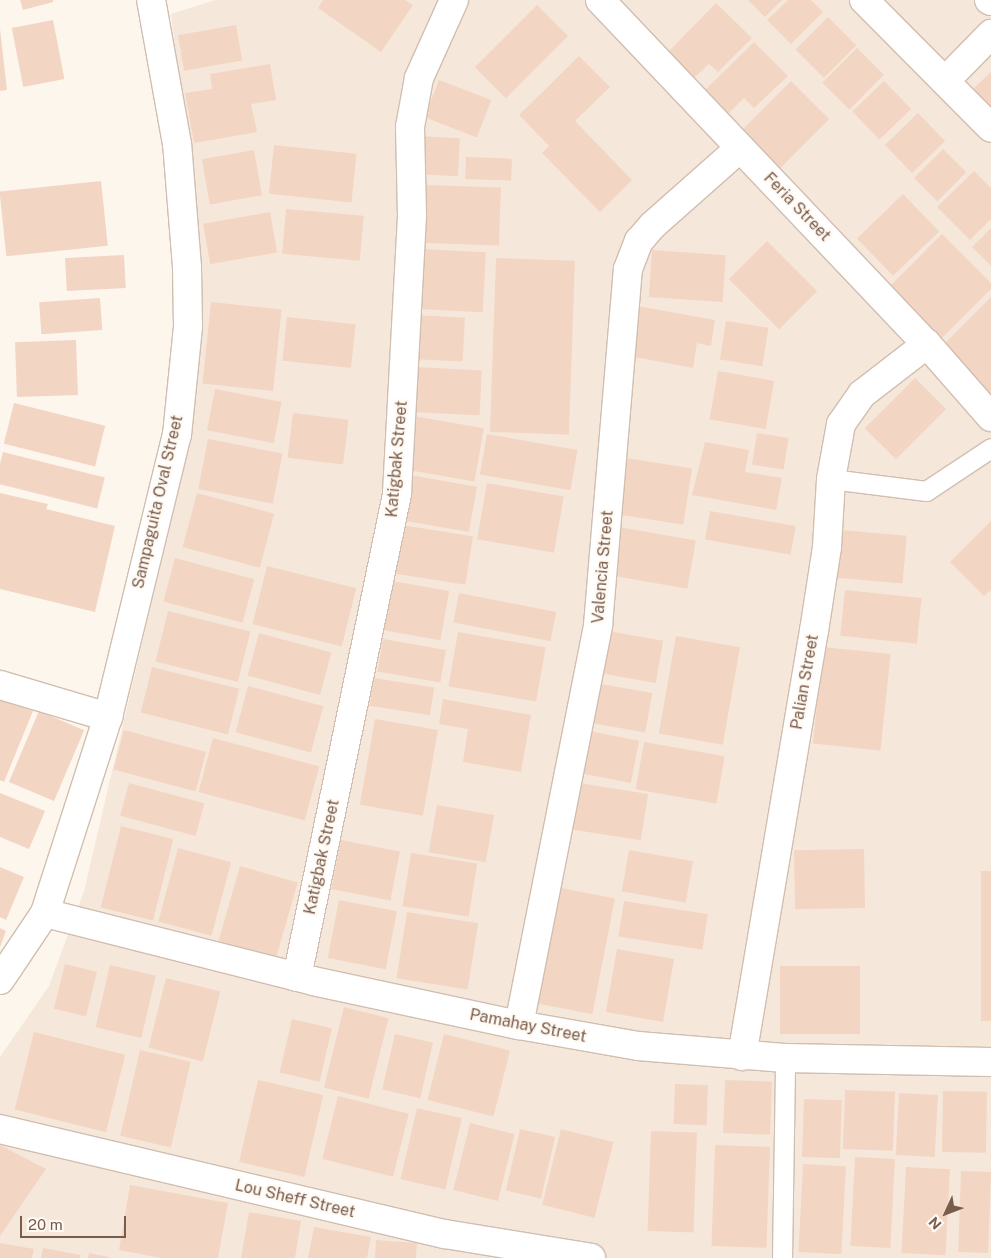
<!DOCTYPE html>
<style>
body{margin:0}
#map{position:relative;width:991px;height:1258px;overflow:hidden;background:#fdf6ec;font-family:"Public Sans",sans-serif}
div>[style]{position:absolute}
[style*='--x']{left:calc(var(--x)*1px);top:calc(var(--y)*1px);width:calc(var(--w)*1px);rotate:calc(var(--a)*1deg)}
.residential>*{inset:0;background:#f5e8da}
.building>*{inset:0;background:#f3d5c3;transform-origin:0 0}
.roads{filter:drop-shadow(1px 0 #d1beb0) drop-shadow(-1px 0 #d1beb0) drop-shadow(0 1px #d1beb0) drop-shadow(0 -1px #d1beb0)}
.lane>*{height:19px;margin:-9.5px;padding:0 9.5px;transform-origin:9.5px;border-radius:9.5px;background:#fff}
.street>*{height:28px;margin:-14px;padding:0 14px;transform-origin:14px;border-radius:14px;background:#fff}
.secondary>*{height:28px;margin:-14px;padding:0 14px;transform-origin:14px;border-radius:14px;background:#fff}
span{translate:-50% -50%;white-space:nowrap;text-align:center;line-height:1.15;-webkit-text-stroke:4.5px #fffaf3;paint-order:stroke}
.street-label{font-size:16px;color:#7a5c4d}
.north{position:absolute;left:921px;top:1188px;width:50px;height:50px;-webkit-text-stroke:4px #fffaf3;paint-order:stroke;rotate:227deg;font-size:14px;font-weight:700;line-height:20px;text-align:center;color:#7a5c4d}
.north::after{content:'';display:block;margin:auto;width:18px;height:22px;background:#7a5c4d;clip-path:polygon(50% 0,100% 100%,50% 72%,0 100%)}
.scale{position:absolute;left:20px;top:1216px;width:106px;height:22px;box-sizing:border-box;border:2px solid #7a5c4d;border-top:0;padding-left:6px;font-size:15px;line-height:18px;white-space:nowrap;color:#7a5c4d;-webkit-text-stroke:4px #fffaf3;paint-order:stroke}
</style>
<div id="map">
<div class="residential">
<i style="clip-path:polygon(215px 0,991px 0,991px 1258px,0 1258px,0 1057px,49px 986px,84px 891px,188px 447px,200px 262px,171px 14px)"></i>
</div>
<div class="building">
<i style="clip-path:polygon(20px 0,53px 0,53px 2px,23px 10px)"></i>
<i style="clip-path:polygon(323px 0,405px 0,413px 5px,381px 52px,318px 8px)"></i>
<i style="clip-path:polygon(748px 0,782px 0,765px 17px)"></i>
<i style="clip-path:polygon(788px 0,811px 0,823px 12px,791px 44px,767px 20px)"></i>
<i style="clip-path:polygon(716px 3px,752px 38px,718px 72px,709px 64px,694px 78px,667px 53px)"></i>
<i style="left:537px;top:5px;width:44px;height:88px;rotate:45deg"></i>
<i style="left:828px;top:17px;width:40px;height:46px;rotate:45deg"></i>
<i style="left:53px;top:20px;width:60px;height:42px;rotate:79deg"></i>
<i style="left:236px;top:25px;width:36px;height:59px;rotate:80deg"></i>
<i style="clip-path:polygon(0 29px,7px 90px,0 91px)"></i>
<i style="clip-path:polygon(754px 42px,788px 76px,754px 108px,744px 98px,727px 115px,704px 91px)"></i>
<i style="left:857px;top:48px;width:38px;height:49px;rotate:45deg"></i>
<i style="clip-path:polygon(579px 56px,610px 87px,575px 121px,632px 180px,600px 212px,542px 153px,549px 146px,519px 115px)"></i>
<i style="clip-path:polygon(270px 64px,276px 100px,251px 104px,257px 132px,194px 143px,185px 93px,212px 89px,210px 74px)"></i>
<i style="clip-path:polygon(991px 72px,991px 109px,973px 89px)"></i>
<i style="left:439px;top:80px;width:56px;height:40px;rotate:21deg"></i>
<i style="left:791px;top:81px;width:54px;height:71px;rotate:45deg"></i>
<i style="left:884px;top:81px;width:39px;height:44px;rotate:46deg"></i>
<i style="left:918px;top:113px;width:39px;height:46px;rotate:46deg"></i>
<i style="left:416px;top:136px;width:44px;height:38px;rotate:3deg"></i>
<i style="left:274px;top:145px;width:83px;height:49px;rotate:6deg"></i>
<i style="left:943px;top:149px;width:33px;height:41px;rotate:45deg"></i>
<i style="left:254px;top:150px;width:46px;height:53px;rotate:80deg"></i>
<i style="left:466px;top:157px;width:46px;height:22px;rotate:2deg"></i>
<i style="clip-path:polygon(974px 171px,991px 188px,991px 219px,970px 240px,937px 207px)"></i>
<i style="left:101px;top:181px;width:65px;height:102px;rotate:84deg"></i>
<i style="left:427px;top:185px;width:74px;height:58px;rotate:2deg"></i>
<i style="left:903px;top:194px;width:52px;height:64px;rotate:46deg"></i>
<i style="left:286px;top:209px;width:78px;height:45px;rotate:5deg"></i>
<i style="left:270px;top:212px;width:41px;height:68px;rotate:80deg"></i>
<i style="clip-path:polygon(991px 228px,991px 266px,972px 247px)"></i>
<i style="clip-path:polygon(942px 234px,991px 283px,991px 289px,938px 342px,886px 290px)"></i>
<i style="left:767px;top:241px;width:71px;height:54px;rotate:45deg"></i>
<i style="left:422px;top:249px;width:64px;height:60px;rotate:3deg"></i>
<i style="left:652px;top:250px;width:74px;height:47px;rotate:4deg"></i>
<i style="left:124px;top:255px;width:33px;height:59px;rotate:87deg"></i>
<i style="left:496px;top:258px;width:79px;height:174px;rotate:2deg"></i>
<i style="clip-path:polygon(991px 297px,991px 397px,938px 350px)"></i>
<i style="left:100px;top:298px;width:32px;height:61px;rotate:86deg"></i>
<i style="left:211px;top:302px;width:71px;height:82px;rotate:6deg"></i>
<i style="clip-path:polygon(632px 305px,715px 320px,711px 346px,697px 343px,693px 368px,624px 355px)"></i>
<i style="left:414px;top:315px;width:51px;height:44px;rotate:3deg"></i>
<i style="left:287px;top:317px;width:69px;height:44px;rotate:6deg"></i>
<i style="left:726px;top:321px;width:43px;height:39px;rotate:9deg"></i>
<i style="left:76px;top:340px;width:55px;height:61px;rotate:88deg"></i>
<i style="left:416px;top:367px;width:66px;height:45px;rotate:3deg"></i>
<i style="left:718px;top:371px;width:57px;height:49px;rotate:10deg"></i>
<i style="left:915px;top:378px;width:44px;height:71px;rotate:45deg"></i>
<i style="left:215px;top:389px;width:68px;height:42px;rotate:11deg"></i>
<i style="left:14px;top:403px;width:94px;height:42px;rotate:14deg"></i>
<i style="left:293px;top:413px;width:56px;height:45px;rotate:7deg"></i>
<i style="left:408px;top:415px;width:77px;height:54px;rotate:10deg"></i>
<i style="left:757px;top:433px;width:32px;height:32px;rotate:9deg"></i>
<i style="left:487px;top:434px;width:92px;height:41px;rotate:10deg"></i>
<i style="left:208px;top:439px;width:76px;height:51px;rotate:11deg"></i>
<i style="clip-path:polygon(705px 442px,749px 450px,745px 472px,782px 478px,776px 510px,692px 495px)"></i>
<i style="left:3px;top:452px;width:105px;height:32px;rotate:14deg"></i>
<i style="left:620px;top:457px;width:73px;height:57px;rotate:9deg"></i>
<i style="left:410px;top:475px;width:68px;height:46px;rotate:10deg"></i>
<i style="left:487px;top:483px;width:78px;height:57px;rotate:10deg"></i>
<i style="clip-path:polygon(0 493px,48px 504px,46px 509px,115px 526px,95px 612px,0 589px)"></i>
<i style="left:197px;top:493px;width:80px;height:56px;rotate:15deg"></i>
<i style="left:710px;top:511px;width:87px;height:29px;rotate:10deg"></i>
<i style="clip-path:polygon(991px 521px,991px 590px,984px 596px,950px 562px)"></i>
<i style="left:395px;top:524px;width:79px;height:49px;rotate:9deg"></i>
<i style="left:619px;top:527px;width:78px;height:49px;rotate:10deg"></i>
<i style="left:841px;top:530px;width:66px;height:48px;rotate:5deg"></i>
<i style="left:175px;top:558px;width:82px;height:45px;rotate:15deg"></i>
<i style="left:267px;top:566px;width:92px;height:60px;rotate:14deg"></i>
<i style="left:392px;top:581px;width:58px;height:50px;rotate:10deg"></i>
<i style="left:845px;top:590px;width:77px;height:46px;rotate:6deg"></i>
<i style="left:459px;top:593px;width:99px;height:30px;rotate:11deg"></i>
<i style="left:168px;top:611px;width:85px;height:52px;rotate:14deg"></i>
<i style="left:608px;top:631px;width:56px;height:43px;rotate:10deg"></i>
<i style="left:458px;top:632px;width:89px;height:55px;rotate:10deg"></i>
<i style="left:259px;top:633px;width:75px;height:44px;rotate:15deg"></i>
<i style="left:676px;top:636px;width:65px;height:99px;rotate:10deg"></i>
<i style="left:383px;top:639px;width:64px;height:33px;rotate:10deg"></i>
<i style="left:823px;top:647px;width:68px;height:97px;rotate:6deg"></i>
<i style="left:152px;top:667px;width:90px;height:47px;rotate:14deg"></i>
<i style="left:374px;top:678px;width:61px;height:28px;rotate:9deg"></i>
<i style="left:601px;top:684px;width:52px;height:40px;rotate:10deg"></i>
<i style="left:248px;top:686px;width:78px;height:48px;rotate:15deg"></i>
<i style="clip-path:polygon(0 697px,33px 711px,4px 782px,0 780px)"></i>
<i style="clip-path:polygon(443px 699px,531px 715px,521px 772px,463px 762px,468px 729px,439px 724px)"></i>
<i style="left:39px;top:711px;width:49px;height:77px;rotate:23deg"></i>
<i style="left:375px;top:719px;width:64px;height:87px;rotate:10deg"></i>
<i style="left:124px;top:730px;width:85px;height:41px;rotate:15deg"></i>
<i style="left:589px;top:731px;width:51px;height:43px;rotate:11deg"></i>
<i style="left:213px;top:738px;width:110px;height:56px;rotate:15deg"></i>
<i style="left:644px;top:742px;width:82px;height:48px;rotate:10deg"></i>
<i style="left:129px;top:783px;width:78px;height:34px;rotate:15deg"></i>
<i style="left:579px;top:783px;width:70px;height:47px;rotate:9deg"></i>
<i style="clip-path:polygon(0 793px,45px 811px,29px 849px,0 837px)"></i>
<i style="left:437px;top:805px;width:58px;height:48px;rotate:10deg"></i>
<i style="left:121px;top:826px;width:54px;height:84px;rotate:14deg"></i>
<i style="left:341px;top:840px;width:60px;height:50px;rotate:11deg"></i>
<i style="left:178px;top:848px;width:55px;height:76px;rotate:15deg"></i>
<i style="left:864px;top:849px;width:59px;height:70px;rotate:89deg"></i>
<i style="left:629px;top:850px;width:65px;height:42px;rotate:10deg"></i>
<i style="left:411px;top:853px;width:67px;height:54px;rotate:9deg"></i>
<i style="left:240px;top:866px;width:60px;height:78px;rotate:16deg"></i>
<i style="clip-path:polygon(0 867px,24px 877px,6px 920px,0 917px)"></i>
<i style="left:981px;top:871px;width:10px;height:150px"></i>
<i style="left:556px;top:887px;width:60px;height:118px;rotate:11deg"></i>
<i style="left:339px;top:900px;width:59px;height:59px;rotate:11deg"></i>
<i style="left:624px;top:901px;width:85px;height:36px;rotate:9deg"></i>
<i style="left:407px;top:912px;width:72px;height:67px;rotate:9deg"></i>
<i style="clip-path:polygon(0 928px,6px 931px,0 947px)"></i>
<i style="left:617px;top:949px;width:58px;height:64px;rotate:10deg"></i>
<i style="left:65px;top:964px;width:33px;height:46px;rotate:14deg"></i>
<i style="left:110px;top:965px;width:47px;height:64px;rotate:13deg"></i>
<i style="left:780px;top:966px;width:80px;height:68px"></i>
<i style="left:166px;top:978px;width:56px;height:72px;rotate:14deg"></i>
<i style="left:344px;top:1007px;width:46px;height:83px;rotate:14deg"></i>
<i style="left:292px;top:1019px;width:41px;height:55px;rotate:13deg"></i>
<i style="left:34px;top:1032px;width:94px;height:80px;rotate:14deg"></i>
<i style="left:395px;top:1034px;width:39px;height:57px;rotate:13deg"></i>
<i style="left:444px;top:1034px;width:68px;height:68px;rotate:14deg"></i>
<i style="left:140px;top:1050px;width:52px;height:88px;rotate:13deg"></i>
<i style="left:258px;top:1080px;width:67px;height:84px;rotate:13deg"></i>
<i style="left:725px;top:1080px;width:47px;height:53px;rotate:2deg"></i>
<i style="left:675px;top:1084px;width:33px;height:40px;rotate:2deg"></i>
<i style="left:845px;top:1090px;width:50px;height:59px;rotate:2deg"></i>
<i style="left:943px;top:1091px;width:44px;height:61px;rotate:1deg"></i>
<i style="left:899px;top:1093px;width:39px;height:62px;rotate:3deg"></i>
<i style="left:338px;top:1096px;width:73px;height:65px;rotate:14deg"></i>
<i style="left:804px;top:1099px;width:38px;height:58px;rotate:2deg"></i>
<i style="left:417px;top:1108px;width:46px;height:73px;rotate:13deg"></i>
<i style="left:470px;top:1123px;width:46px;height:69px;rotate:14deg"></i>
<i style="left:520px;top:1129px;width:36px;height:63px;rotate:13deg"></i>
<i style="left:561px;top:1129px;width:54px;height:78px;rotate:14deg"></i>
<i style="left:651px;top:1131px;width:46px;height:100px;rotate:2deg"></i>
<i style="clip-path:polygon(0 1145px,46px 1169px,0 1236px)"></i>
<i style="left:715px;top:1145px;width:55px;height:101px;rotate:2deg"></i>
<i style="left:855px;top:1157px;width:40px;height:89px;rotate:3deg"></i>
<i style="left:803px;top:1164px;width:43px;height:88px;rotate:3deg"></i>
<i style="left:906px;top:1167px;width:44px;height:86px;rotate:3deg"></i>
<i style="left:961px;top:1171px;width:30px;height:81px;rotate:2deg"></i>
<i style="clip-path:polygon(130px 1185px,228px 1203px,218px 1258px,161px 1258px,119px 1250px)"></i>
<i style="clip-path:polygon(249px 1212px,301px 1221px,295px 1258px,241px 1258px)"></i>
<i style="clip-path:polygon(314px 1227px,371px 1237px,367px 1258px,308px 1258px)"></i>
<i style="clip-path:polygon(376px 1240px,417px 1243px,416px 1258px,375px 1258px)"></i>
<i style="clip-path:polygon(0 1243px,34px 1249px,32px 1258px,0 1258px)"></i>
<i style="clip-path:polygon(43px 1248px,81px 1255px,80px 1258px,41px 1258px)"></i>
<i style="clip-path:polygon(89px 1253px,109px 1257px,109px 1258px,88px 1258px)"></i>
</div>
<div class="roads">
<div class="lane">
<i style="--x:831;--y:479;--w:96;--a:7.2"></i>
<i style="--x:926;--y:491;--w:78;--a:-33.5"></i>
<i style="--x:782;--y:1258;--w:200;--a:-89.1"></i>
</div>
<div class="street">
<i style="--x:600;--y:0;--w:475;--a:46.5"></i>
<i style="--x:927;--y:344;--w:97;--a:48.8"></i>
<i style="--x:864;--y:0;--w:180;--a:45.2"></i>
<i style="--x:989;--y:0;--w:2;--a:27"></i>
<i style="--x:945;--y:81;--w:66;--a:-45.6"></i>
<i style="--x:0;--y:685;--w:113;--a:16.5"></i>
<i style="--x:45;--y:913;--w:276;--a:14.2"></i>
<i style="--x:313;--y:981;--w:211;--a:12.1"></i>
<i style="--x:519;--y:1025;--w:121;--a:10"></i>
<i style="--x:638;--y:1046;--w:147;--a:4.7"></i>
<i style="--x:785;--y:1058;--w:206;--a:1.1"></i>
<i style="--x:297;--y:977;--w:494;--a:-78.3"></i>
<i style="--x:397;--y:493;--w:278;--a:-86.9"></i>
<i style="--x:412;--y:215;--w:88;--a:-91.3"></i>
<i style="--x:410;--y:127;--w:50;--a:-79.6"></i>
<i style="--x:419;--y:78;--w:85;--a:-65.8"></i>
<i style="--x:519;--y:1025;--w:408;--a:-78.8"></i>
<i style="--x:598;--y:625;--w:357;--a:-85.2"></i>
<i style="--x:628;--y:269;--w:30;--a:-69"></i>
<i style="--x:639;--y:241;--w:21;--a:-49"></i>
<i style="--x:653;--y:225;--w:116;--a:-41.5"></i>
<i style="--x:742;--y:1056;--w:431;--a:-80.4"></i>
<i style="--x:814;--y:631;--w:85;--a:-81.2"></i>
<i style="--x:827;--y:547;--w:68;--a:-86.6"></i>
<i style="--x:831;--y:479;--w:56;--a:-79.7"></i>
<i style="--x:841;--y:424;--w:37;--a:-55"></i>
<i style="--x:862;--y:394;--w:82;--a:-37.6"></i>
<i style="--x:0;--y:1129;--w:457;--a:13.3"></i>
<i style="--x:445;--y:1234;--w:148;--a:9.3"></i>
</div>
<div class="secondary">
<i style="--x:0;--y:980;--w:81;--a:-56.1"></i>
<i style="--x:45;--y:913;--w:206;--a:-72.2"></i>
<i style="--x:108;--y:717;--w:290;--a:-76.3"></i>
<i style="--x:177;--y:435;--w:110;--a:-84.2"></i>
<i style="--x:188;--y:326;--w:59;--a:-91"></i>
<i style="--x:187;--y:267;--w:123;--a:-94.6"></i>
<i style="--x:177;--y:144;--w:146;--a:-100.2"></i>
</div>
</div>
<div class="street-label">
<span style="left:797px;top:207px;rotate:46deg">Feria Street</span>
<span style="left:397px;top:459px;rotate:-85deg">Katigbak Street</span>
<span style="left:158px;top:502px;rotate:-77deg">Sampaguita Oval Street</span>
<span style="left:603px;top:567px;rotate:-85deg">Valencia Street</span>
<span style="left:805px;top:682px;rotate:-80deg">Palian Street</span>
<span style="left:322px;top:857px;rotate:-78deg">Katigbak Street</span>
<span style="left:528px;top:1026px;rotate:11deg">Pamahay Street</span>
<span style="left:295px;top:1199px;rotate:13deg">Lou Sheff Street</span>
</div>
<div class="north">N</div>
<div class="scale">20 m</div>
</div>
